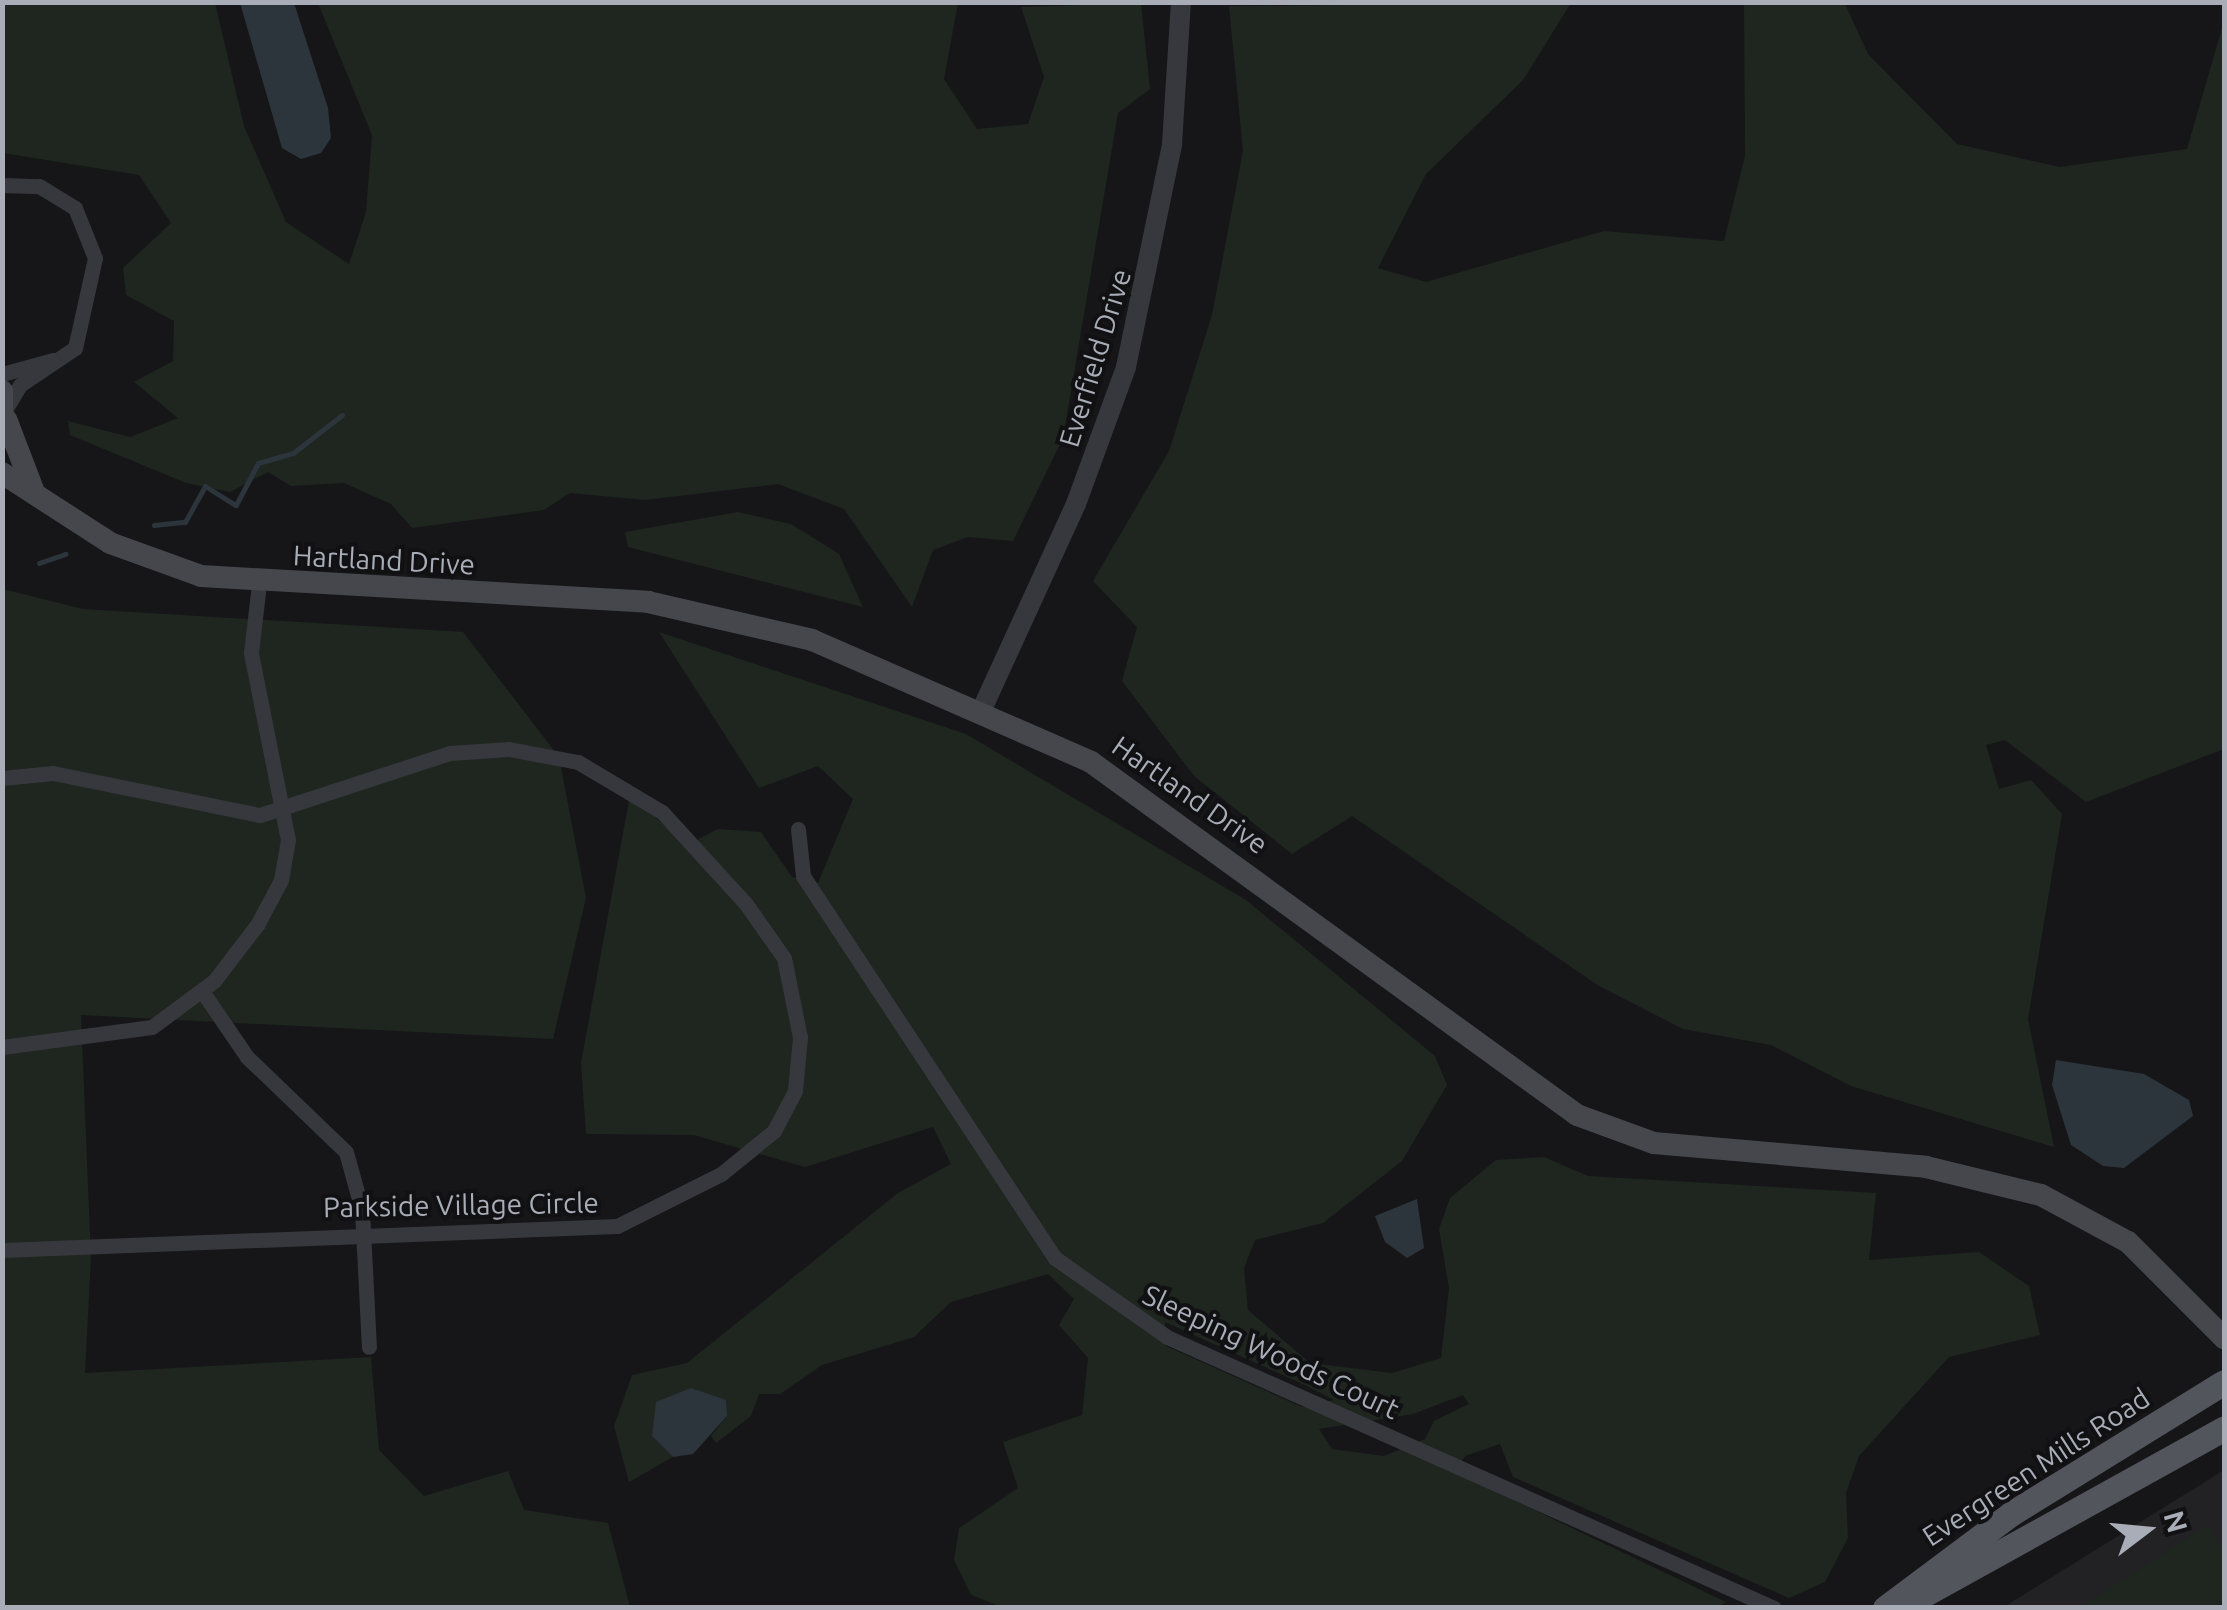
<!DOCTYPE html>
<style>
body{margin:0}
#map{position:relative;width:2227px;height:1610px;overflow:hidden;background:#161618;font-family:Ubuntu,sans-serif}
div>[style]{position:absolute}
[style*='--x']{left:calc(var(--x)*1px);top:calc(var(--y)*1px);width:calc(var(--w)*1px);rotate:calc(var(--a)*1deg)}
.built>*{inset:0;background:#222225}
.green>*{inset:0;background:#1e261f}
.water>*{inset:0;background:#2c353c}
.stream>*{height:5px;margin:-2.5px;padding:0 2.5px;transform-origin:2.5px;border-radius:2.5px;background:#2c353c}
.minor>*{height:15px;margin:-7.5px;padding:0 7.5px;transform-origin:7.5px;border-radius:7.5px;background:#37383d}
.tertiary>*{height:20px;margin:-10px;padding:0 10px;transform-origin:10px;border-radius:10px;background:#37383d}
.secondary>*{height:22px;margin:-11px;padding:0 11px;transform-origin:11px;border-radius:11px;background:#45474d}
.primary>*{height:25px;margin:-12.5px;padding:0 12.5px;transform-origin:12.5px;border-radius:12.5px;background:#53555c}
span{translate:-50% -50%;white-space:nowrap;text-align:center;line-height:1.15;-webkit-text-stroke:8px #111113;paint-order:stroke}
.street-label{font-size:28px;color:#a8adb8}
.frame{position:absolute;inset:0;border:5px solid #a8adb8;pointer-events:none}
.north{position:absolute;left:2097px;top:1480px;width:100px;height:100px;-webkit-text-stroke:8px #111113;paint-order:stroke;rotate:74deg;font-size:28px;font-weight:700;line-height:40px;text-align:center;color:#a8adb8}
.north::after{content:'';display:block;margin:auto;width:35px;height:45px;background:#a8adb8;clip-path:polygon(50% 0,100% 100%,50% 72%,0 100%)}
</style>
<div id="map">
<div class="built">
<i style="clip-path:polygon(2224px 1470px,2224px 1607px,2004px 1607px)"></i>
</div>
<div class="green">
<i style="clip-path:polygon(3px 2px,215px 3px,244px 126px,286px 222px,349px 264px,366px 212px,372px 135px,318px 3px,958px 3px,944px 79px,977px 129px,1028px 124px,1044px 77px,1021px 7px,1141px 3px,1150px 89px,1118px 113px,1063px 438px,1013px 541px,968px 537px,933px 550px,912px 607px,844px 509px,778px 484px,645px 500px,570px 493px,544px 510px,412px 528px,391px 504px,344px 483px,291px 486px,268px 472px,230px 492px,186px 483px,70px 435px,68px 421px,130px 437px,178px 418px,134px 382px,173px 361px,174px 321px,126px 295px,123px 268px,171px 223px,139px 175px,3px 153px)"></i>
<i style="clip-path:polygon(1571px 3px,1523px 80px,1426px 174px,1378px 268px,1426px 282px,1604px 231px,1724px 241px,1745px 156px,1744px 3px,1845px 4px,1868px 54px,1957px 144px,2060px 167px,2187px 149px,2224px 21px,2224px 749px,2086px 802px,2005px 740px,1986px 745px,1999px 789px,2031px 780px,2062px 814px,2028px 1019px,2054px 1147px,1851px 1086px,1771px 1045px,1683px 1029px,1599px 986px,1352px 816px,1292px 854px,1194px 776px,1122px 681px,1137px 627px,1093px 581px,1169px 451px,1212px 315px,1243px 151px,1229px 6px)"></i>
<i style="clip-path:polygon(738px 512px,791px 524px,839px 554px,863px 607px,628px 547px,625px 532px)"></i>
<i style="clip-path:polygon(3px 589px,83px 609px,463px 632px,559px 757px,586px 898px,553px 1039px,81px 1015px,91px 1257px,85px 1373px,371px 1357px,379px 1450px,424px 1496px,508px 1471px,524px 1510px,608px 1523px,630px 1607px,3px 1608px)"></i>
<i style="clip-path:polygon(evenodd,659px 632px,966px 734px,1246px 900px,1435px 1056px,1447px 1085px,1402px 1161px,1323px 1223px,1255px 1240px,1244px 1268px,1248px 1310px,1310px 1363px,1392px 1373px,1441px 1358px,1449px 1288px,1439px 1229px,1450px 1198px,1496px 1160px,1544px 1157px,1588px 1176px,1876px 1193px,1869px 1260px,1979px 1252px,2029px 1286px,2040px 1335px,1949px 1357px,1859px 1456px,1846px 1493px,1848px 1538px,1825px 1582px,1789px 1598px,1513px 1477px,1500px 1444px,1465px 1456px,1455px 1472px,1726px 1602px,1716px 1608px,1002px 1607px,971px 1595px,954px 1560px,959px 1528px,1018px 1488px,1003px 1442px,1082px 1415px,1088px 1358px,1059px 1325px,1074px 1299px,1048px 1274px,951px 1302px,914px 1337px,822px 1365px,780px 1394px,759px 1394px,751px 1416px,716px 1443px,711px 1436px,727px 1416px,652px 1436px,673px 1457px,629px 1482px,614px 1426px,632px 1375px,687px 1363px,898px 1193px,951px 1164px,933px 1127px,805px 1167px,694px 1135px,586px 1134px,581px 1063px,630px 795px,687px 845px,718px 829px,761px 832px,792px 877px,818px 883px,853px 799px,818px 766px,759px 788px,659px 632px,1165px 1322px,1305px 1385px,1334px 1400px,1302px 1407px,1166px 1346px,1165px 1322px,659px 632px,1463px 1395px,1469px 1404px,1434px 1421px,1425px 1439px,1384px 1456px,1332px 1449px,1319px 1429px,1413px 1414px,1463px 1395px)"></i>
<i style="clip-path:polygon(2208px 1525px,2224px 1550px,2224px 1607px,2081px 1607px)"></i>
</div>
<div class="water">
<i style="clip-path:polygon(240px 3px,294px 3px,328px 108px,331px 138px,321px 153px,301px 159px,282px 148px)"></i>
<i style="clip-path:polygon(2056px 1060px,2144px 1074px,2189px 1100px,2193px 1116px,2124px 1168px,2103px 1166px,2071px 1145px,2052px 1085px)"></i>
<i style="clip-path:polygon(1417px 1199px,1424px 1248px,1407px 1258px,1385px 1242px,1375px 1216px)"></i>
<i style="clip-path:polygon(691px 1388px,726px 1400px,727px 1416px,693px 1454px,673px 1457px,652px 1436px,656px 1402px)"></i>
</div>
<div class="stream">
<i style="--x:154;--y:525;--w:31;--a:-6"></i>
<i style="--x:185;--y:522;--w:41;--a:-60.9"></i>
<i style="--x:205;--y:486;--w:36;--a:32"></i>
<i style="--x:236;--y:505;--w:47;--a:-62.4"></i>
<i style="--x:258;--y:463;--w:36;--a:-16"></i>
<i style="--x:293;--y:453;--w:62;--a:-37.8"></i>
<i style="--x:39;--y:563;--w:28;--a:-19"></i>
</div>
<div class="minor">
<i style="--x:2;--y:185;--w:37;--a:2"></i>
<i style="--x:39;--y:186;--w:42;--a:31.4"></i>
<i style="--x:75;--y:208;--w:54;--a:68.2"></i>
<i style="--x:95;--y:258;--w:92;--a:102.5"></i>
<i style="--x:75;--y:348;--w:66;--a:146.1"></i>
<i style="--x:20;--y:385;--w:26;--a:121"></i>
<i style="--x:2;--y:374;--w:53;--a:-15.4"></i>
<i style="--x:2;--y:778;--w:51;--a:-5.6"></i>
<i style="--x:53;--y:773;--w:211;--a:11.5"></i>
<i style="--x:260;--y:815;--w:200;--a:-18.1"></i>
<i style="--x:450;--y:753;--w:59;--a:-3.9"></i>
<i style="--x:509;--y:749;--w:70;--a:10.7"></i>
<i style="--x:578;--y:762;--w:98;--a:30.8"></i>
<i style="--x:662;--y:812;--w:125;--a:47.6"></i>
<i style="--x:746;--y:904;--w:66;--a:54.9"></i>
<i style="--x:784;--y:958;--w:81;--a:78.6"></i>
<i style="--x:800;--y:1037;--w:54;--a:95.3"></i>
<i style="--x:795;--y:1091;--w:45;--a:117.7"></i>
<i style="--x:774;--y:1131;--w:68;--a:140.9"></i>
<i style="--x:721;--y:1174;--w:116;--a:153.4"></i>
<i style="--x:617;--y:1226;--w:615;--a:177.77"></i>
<i style="--x:798;--y:829;--w:47;--a:83.9"></i>
<i style="--x:803;--y:876;--w:458;--a:56.6"></i>
<i style="--x:1055;--y:1258;--w:137;--a:35.2"></i>
<i style="--x:1167;--y:1337;--w:665;--a:24.06"></i>
<i style="--x:202;--y:991;--w:80;--a:55.7"></i>
<i style="--x:247;--y:1057;--w:137;--a:43.8"></i>
<i style="--x:346;--y:1152;--w:60;--a:74.6"></i>
<i style="--x:362;--y:1210;--w:137;--a:87.1"></i>
<i style="--x:2;--y:1047;--w:151;--a:-7.6"></i>
<i style="--x:152;--y:1027;--w:77;--a:-36.6"></i>
<i style="--x:214;--y:981;--w:71;--a:-52.5"></i>
<i style="--x:257;--y:925;--w:51;--a:-61.9"></i>
<i style="--x:281;--y:880;--w:41;--a:-80.1"></i>
<i style="--x:288;--y:840;--w:191;--a:-101.2"></i>
<i style="--x:251;--y:653;--w:69;--a:-83.4"></i>
</div>
<div class="tertiary">
<i style="--x:983;--y:707;--w:223;--a:-65.4"></i>
<i style="--x:1076;--y:504;--w:146;--a:-69.9"></i>
<i style="--x:1126;--y:367;--w:228;--a:-78.3"></i>
<i style="--x:1172;--y:144;--w:142;--a:-86.4"></i>
</div>
<div class="secondary">
<i style="--x:2;--y:391;--w:37;--a:90"></i>
<i style="--x:6;--y:419;--w:78;--a:69"></i>
<i style="--x:2;--y:473;--w:129;--a:32.9"></i>
<i style="--x:110;--y:543;--w:97;--a:19.9"></i>
<i style="--x:201;--y:576;--w:448;--a:3.3"></i>
<i style="--x:648;--y:602;--w:168;--a:13"></i>
<i style="--x:812;--y:640;--w:305;--a:23.6"></i>
<i style="--x:1091;--y:762;--w:601;--a:35.99"></i>
<i style="--x:1577;--y:1115;--w:82;--a:20"></i>
<i style="--x:1654;--y:1143;--w:273;--a:5"></i>
<i style="--x:1926;--y:1167;--w:118;--a:13.7"></i>
<i style="--x:2041;--y:1195;--w:99;--a:28.4"></i>
<i style="--x:2128;--y:1242;--w:136;--a:45"></i>
</div>
<div class="primary">
<i style="--x:1916;--y:1599;--w:352;--a:-29"></i>
<i style="--x:1885;--y:1608;--w:159;--a:-36.8"></i>
<i style="--x:2012;--y:1513;--w:249;--a:-31.7"></i>
</div>
<div class="street-label">
<span style="left:1095px;top:358px;rotate:-73deg">Everfield Drive</span>
<span style="left:384px;top:560px;rotate:3deg">Hartland Drive</span>
<span style="left:1190px;top:795px;rotate:35deg">Hartland Drive</span>
<span style="left:461px;top:1205px;rotate:-1deg">Parkside Village Circle</span>
<span style="left:1271px;top:1352px;rotate:25deg">Sleeping Woods Court</span>
<span style="left:2036px;top:1467px;rotate:-33deg">Evergreen Mills Road</span>
</div>
<div class="frame"></div>
<div class="north">N</div>
</div>
